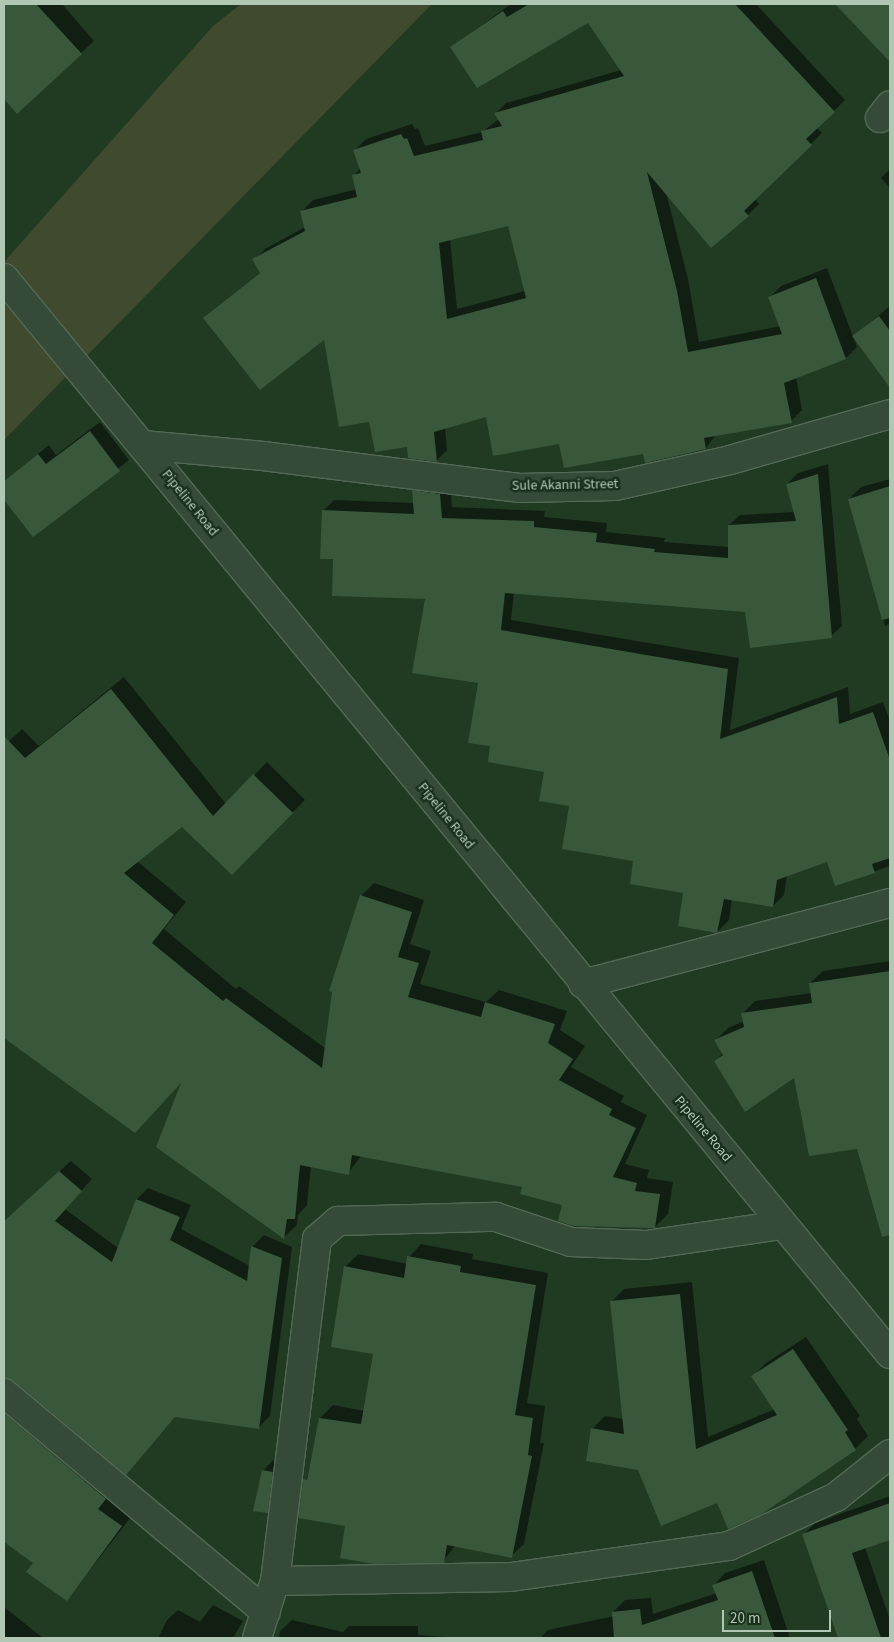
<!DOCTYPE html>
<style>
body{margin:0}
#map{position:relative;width:894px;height:1642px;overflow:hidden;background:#213b23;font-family:"Source Sans 3",sans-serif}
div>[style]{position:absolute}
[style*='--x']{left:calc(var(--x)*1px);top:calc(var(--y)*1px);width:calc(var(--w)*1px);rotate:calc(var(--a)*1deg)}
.green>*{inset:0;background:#404a2f}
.shadow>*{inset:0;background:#0007}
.building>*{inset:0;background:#38573b}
.roads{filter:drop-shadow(1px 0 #536955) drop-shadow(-1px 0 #536955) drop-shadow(0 1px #536955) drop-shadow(0 -1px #536955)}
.minor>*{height:28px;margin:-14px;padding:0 14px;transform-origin:14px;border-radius:14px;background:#354b37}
span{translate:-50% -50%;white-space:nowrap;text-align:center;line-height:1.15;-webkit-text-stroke:5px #1a301c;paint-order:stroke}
.street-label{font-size:14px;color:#b0c7b3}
.frame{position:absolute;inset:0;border:5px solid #b0c7b3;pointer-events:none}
.scale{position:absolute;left:722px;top:1610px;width:109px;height:22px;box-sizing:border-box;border:2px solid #b0c7b3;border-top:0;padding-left:6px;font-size:15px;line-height:18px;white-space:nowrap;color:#b0c7b3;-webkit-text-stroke:4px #1a301c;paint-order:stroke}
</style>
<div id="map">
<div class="green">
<i style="clip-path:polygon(241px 4px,432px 4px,4px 440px,4px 262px,213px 26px)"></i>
</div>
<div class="shadow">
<i style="clip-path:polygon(4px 4px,62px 4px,94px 41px,17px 112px,4px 97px)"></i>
<i style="clip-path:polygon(evenodd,511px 4px,756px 4px,845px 100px,817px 128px,822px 133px,755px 199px,759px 204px,748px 215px,666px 192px,688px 279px,699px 342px,781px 326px,770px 297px,781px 286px,827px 268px,857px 347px,846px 358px,796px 377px,802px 410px,791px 421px,716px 435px,706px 448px,644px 452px,560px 442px,487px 416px,445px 427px,447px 450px,436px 461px,370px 421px,324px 338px,204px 318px,261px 272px,254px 260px,265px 249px,305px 227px,302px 211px,313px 200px,357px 189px,353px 176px,361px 168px,355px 150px,366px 139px,412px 124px,415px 129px,418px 128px,425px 146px,482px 132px,499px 119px,495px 114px,506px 103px,621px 70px,588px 21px,451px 47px,511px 4px,509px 225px,525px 291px,457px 309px,450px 239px,509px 225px)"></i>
<i style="clip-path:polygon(837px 4px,890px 4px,890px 60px)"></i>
<i style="clip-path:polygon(890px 169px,890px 188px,881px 178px)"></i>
<i style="clip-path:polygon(890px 306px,890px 386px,854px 336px)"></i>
<i style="clip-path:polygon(100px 422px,129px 460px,33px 535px,4px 498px,4px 481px,49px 445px,56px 455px)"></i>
<i style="clip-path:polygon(828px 464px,842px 626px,831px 636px,746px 611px,514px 593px,511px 620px,739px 658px,730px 730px,848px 687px,850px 714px,883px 702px,890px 721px,890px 866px,836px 885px,828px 861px,787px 875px,784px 895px,773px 906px,732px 899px,729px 920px,718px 931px,679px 925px,684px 892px,635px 860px,570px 805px,546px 771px,492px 745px,479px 682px,427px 598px,335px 558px,323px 511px,334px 500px,415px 503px,413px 491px,424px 480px,450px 483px,452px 507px,545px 511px,544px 517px,607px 523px,606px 532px,665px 538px,664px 542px,729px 547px,729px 525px,740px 515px,795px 512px,787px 484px,798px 473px)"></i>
<i style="clip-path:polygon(890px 479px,890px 624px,885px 626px,849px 499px,861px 487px)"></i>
<i style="clip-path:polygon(124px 677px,226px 804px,267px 762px,305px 800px,232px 874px,182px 825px,137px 861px,186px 902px,164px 929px,236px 989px,239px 986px,325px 1048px,361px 896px,374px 883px,424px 900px,410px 944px,431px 951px,420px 984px,486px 1002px,499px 990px,567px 1011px,560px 1030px,585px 1046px,571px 1067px,624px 1096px,621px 1102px,647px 1115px,625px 1164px,649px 1170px,647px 1178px,673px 1182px,668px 1214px,655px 1227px,564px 1204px,524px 1186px,362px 1155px,348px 1173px,311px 1166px,307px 1205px,298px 1215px,297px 1225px,284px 1237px,183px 1080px,135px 1131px,4px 1037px,4px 821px,20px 802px,4px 811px,4px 741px,6px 744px,22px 729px,39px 746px)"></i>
<i style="clip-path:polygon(890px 961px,890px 1210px,876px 1214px,858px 1147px,795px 1076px,715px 1061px,723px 1053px,716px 1040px,728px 1028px,744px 1021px,743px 1013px,755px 1001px,812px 993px,810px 983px,823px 971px)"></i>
<i style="clip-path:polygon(71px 1161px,92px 1179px,65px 1209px,118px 1248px,137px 1199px,148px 1188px,191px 1205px,181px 1229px,250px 1266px,253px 1246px,264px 1235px,292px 1247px,270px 1416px,259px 1427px,176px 1416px,126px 1473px,4px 1359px,4px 1221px)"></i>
<i style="clip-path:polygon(421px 1244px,473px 1254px,472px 1259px,548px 1273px,527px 1403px,545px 1406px,540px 1443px,544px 1443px,524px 1544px,511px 1556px,456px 1545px,443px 1561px,302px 1501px,320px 1418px,333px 1405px,365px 1411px,375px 1353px,345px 1267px,358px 1254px,408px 1264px,409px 1257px)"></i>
<i style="clip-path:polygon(692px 1282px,708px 1437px,775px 1409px,753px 1376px,766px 1363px,806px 1337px,860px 1416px,857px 1419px,868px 1436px,855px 1449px,759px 1514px,717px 1501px,638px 1469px,592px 1429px,605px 1416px,624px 1419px,611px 1302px,624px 1289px)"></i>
<i style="clip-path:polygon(4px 1385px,135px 1512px,67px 1600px,35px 1563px,4px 1540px)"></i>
<i style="clip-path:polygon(273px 1460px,282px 1462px,277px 1502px,267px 1512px,263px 1471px)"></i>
<i style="clip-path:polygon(890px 1496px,890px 1539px,865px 1547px,890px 1620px,890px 1638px,839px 1638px,803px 1535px,815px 1523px)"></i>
<i style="clip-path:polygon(764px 1560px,790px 1638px,540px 1638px,548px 1630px,614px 1616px,613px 1612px,625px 1600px,651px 1598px,653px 1614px,717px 1593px,714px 1585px,725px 1573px)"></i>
<i style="clip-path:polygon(213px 1605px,243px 1621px,233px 1638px,158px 1638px,167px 1620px,178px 1610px,200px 1622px)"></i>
<i style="clip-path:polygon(4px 1607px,43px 1638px,4px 1638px)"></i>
<i style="clip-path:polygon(292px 1620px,343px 1632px,349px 1626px,418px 1626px,418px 1635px,461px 1638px,279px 1638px,280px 1631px)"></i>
</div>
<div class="building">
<i style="clip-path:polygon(4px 4px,36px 4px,82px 54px,17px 114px,4px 99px)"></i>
<i style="clip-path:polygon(evenodd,529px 4px,735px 4px,835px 112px,806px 139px,812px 145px,744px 211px,749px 216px,711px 248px,647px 172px,677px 291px,688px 352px,782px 334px,768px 297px,816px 278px,846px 359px,784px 383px,792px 423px,704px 438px,706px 449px,645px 463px,643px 454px,564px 468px,559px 444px,493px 456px,486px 417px,434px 432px,437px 462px,408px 458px,407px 447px,375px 452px,369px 422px,339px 427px,324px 340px,260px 390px,203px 318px,260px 273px,252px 259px,305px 231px,300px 211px,357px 197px,352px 175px,361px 173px,353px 150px,401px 134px,404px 139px,407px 138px,414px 156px,483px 140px,481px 131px,502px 126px,494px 113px,624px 76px,588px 23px,477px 88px,450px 47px,503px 11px,507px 17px,529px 4px,508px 226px,526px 298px,447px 319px,439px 243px,508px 226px)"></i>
<i style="clip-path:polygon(835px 4px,890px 4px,890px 62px)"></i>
<i style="clip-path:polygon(879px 316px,890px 331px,890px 388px,852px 336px)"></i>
<i style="clip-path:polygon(90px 431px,120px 471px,33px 537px,4px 500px,4px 481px,38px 454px,46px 464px)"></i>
<i style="clip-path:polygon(818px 474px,832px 638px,750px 648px,745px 612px,505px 593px,501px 630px,728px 669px,720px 739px,837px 697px,839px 724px,873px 712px,890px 760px,890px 858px,872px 864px,875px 873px,835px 886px,827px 862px,777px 880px,773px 907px,724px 899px,717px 933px,678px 926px,683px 893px,630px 884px,633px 861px,562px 849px,569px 806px,539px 801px,544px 772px,488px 762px,490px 746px,468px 743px,478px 683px,412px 673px,425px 599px,332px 596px,333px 559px,320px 559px,322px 510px,414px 514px,412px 490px,440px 494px,442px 518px,534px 521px,534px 527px,597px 533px,596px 542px,655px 549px,654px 552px,728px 558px,728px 525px,796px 521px,786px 484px)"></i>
<i style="clip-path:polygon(890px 486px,890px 618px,882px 620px,848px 499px)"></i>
<i style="clip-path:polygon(111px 689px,213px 816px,253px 774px,293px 813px,232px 875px,182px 827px,124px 873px,174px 915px,152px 943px,223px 1001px,226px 998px,322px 1068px,332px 992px,329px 991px,360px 895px,412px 912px,398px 957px,419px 963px,408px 997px,481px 1017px,485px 1002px,555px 1024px,548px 1043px,573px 1059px,559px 1080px,612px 1109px,609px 1115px,636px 1128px,613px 1177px,637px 1183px,635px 1191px,660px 1194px,655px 1228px,574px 1226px,558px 1221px,562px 1205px,520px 1194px,522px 1187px,352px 1155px,349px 1175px,300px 1165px,295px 1219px,287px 1219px,284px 1239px,156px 1147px,181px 1083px,135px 1133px,4px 1038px,4px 736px,25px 758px)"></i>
<i style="clip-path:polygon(890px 971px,890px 1235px,882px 1237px,857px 1149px,809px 1156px,794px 1078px,745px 1112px,714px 1061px,723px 1055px,714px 1040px,744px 1027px,741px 1013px,812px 1003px,809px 983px)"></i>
<i style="clip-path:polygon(59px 1171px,82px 1191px,55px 1221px,112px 1262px,136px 1199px,180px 1217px,170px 1240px,247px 1281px,251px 1246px,282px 1258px,259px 1429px,175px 1417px,126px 1475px,14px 1381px,4px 1378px,4px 1221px)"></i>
<i style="clip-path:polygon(407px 1256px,461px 1266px,460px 1272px,536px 1285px,515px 1415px,533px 1418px,528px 1455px,532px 1456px,512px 1558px,447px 1545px,444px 1563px,374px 1564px,340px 1558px,345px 1526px,298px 1518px,303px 1479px,307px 1480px,319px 1418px,361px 1424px,373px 1354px,331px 1347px,344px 1266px,404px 1278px)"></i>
<i style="clip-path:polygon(680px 1294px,696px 1449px,777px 1415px,751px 1376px,793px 1349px,848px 1430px,845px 1432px,856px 1450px,760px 1515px,728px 1529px,717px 1503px,661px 1526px,638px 1470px,586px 1461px,591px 1428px,624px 1434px,610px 1301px)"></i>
<i style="clip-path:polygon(4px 1413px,106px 1499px,98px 1509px,122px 1526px,67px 1601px,26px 1572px,33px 1563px,4px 1542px)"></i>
<i style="clip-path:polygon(262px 1470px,273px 1472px,268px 1513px,253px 1511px)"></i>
<i style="clip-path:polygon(890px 1503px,890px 1540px,852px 1553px,881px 1638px,838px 1638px,802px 1534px)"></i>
<i style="clip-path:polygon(752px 1571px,775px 1638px,614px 1638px,612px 1612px,640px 1609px,642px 1625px,718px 1600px,712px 1585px)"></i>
</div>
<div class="roads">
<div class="minor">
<i style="--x:880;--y:118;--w:16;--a:-52"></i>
<i style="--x:4;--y:278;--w:1394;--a:50.53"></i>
<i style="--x:143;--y:445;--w:121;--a:5.2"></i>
<i style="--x:263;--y:456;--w:258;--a:7.1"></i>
<i style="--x:519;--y:488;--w:96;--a:-1.2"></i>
<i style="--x:615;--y:486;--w:118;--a:-12.7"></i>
<i style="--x:730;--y:460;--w:166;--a:-16"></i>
<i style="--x:583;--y:984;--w:318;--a:-14.8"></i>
<i style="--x:4;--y:1393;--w:341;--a:39.9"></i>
<i style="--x:275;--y:1581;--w:236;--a:-1"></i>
<i style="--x:511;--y:1577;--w:220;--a:-8.1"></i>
<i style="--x:729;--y:1546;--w:118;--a:-24.6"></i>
<i style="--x:836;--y:1497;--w:69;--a:-38.5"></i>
<i style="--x:257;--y:1638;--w:60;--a:-72.5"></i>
<i style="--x:275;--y:1581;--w:345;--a:-83"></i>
<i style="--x:317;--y:1239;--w:28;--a:-41"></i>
<i style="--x:338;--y:1221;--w:158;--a:-1.5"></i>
<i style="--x:496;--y:1217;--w:79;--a:18.4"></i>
<i style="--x:571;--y:1242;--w:75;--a:2.3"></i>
<i style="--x:646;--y:1245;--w:137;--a:-8.4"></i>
</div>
</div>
<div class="street-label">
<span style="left:565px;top:485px;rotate:-1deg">Sule Akanni Street</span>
<span style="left:190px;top:503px;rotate:51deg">Pipeline Road</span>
<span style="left:446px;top:816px;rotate:51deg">Pipeline Road</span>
<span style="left:703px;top:1129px;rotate:50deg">Pipeline Road</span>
</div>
<div class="frame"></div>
<div class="scale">20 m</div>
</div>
